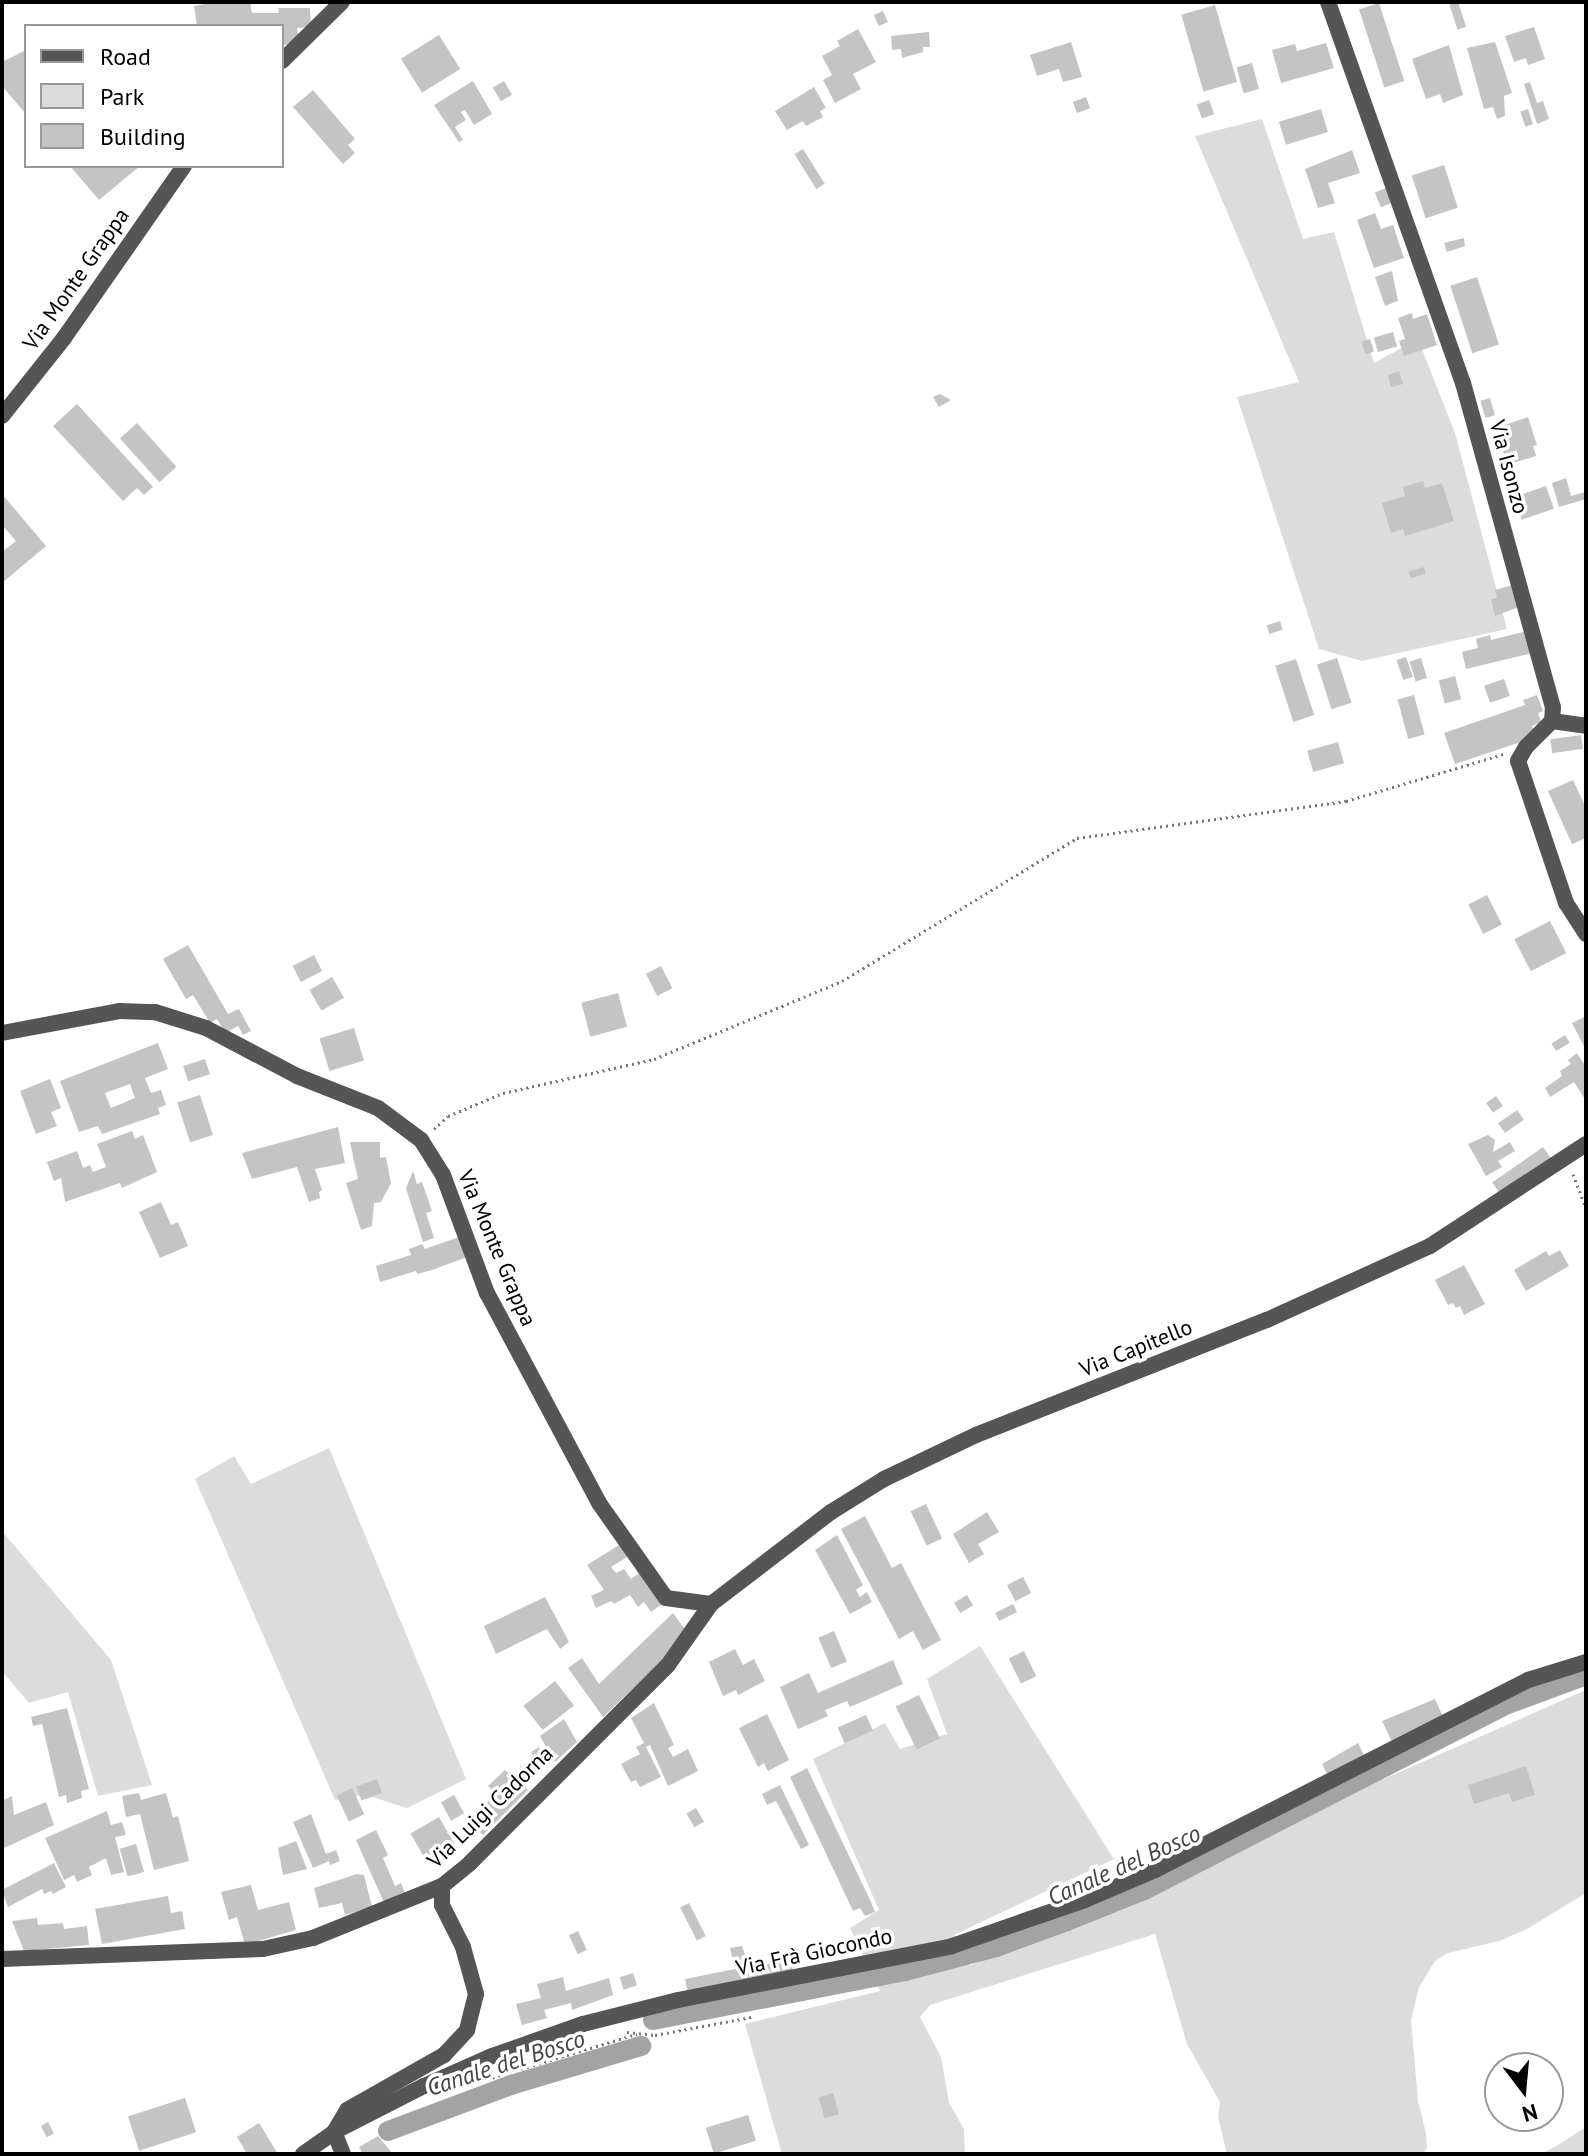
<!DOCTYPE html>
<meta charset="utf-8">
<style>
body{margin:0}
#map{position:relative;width:1588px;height:2156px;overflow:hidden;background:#fff;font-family:"PT Sans",sans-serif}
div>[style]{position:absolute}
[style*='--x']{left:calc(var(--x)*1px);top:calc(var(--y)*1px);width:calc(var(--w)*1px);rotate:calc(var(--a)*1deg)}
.green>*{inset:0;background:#dcdcdc}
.canal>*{height:20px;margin:-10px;padding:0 10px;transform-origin:10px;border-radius:10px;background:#a3a3a3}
.building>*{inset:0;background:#c4c4c4;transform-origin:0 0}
.path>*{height:3px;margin-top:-1.5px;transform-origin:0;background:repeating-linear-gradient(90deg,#777 0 2px,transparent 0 6px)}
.street>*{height:16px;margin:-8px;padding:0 8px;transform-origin:8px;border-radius:8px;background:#555}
span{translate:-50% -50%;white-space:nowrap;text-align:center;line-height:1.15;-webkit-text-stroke:7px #fff;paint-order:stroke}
.street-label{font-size:22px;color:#000}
.water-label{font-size:24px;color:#444;font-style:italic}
.frame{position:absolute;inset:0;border:4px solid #000;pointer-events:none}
.legend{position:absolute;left:24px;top:24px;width:260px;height:144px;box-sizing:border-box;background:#fff;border:2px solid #999;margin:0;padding:10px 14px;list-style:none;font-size:24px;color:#000}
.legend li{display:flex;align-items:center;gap:16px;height:40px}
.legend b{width:40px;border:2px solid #999}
.north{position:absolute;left:1484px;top:2052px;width:80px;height:80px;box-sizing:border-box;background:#fff;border:2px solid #999;border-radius:50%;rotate:164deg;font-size:22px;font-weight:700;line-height:32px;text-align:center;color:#000}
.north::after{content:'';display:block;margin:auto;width:28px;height:36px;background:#000;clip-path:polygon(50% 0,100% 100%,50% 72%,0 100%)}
</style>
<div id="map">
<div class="green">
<i style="clip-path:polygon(1262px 119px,1303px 239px,1334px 232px,1374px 363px,1418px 339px,1455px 433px,1507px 629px,1362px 661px,1319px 649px,1237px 397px,1299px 382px,1195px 136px)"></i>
<i style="clip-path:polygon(329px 1448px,466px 1779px,407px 1808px,366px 1795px,335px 1800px,195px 1479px,234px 1456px,251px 1484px)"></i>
<i style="clip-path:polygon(2px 1531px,111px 1660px,152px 1785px,98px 1796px,68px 1692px,29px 1703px,2px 1671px)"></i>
<i style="clip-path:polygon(980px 1646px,1114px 1859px,954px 1935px,969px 1966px,1057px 1925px,1198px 1870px,1304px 1814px,1586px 1690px,1586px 1893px,1527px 1929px,1499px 1941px,1448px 1953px,1435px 1961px,1419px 1987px,1411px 2020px,1418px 2101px,1426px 2133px,1427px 2148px,1423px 2154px,1227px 2154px,1218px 2117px,1220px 2102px,1187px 2044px,1155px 1934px,930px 2005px,920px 2017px,941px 2057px,949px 2103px,964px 2129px,965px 2154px,782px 2154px,745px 2024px,880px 1991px,850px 1928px,879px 1910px,813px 1759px,885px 1723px,900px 1749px,947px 1734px,927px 1679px)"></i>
<i style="clip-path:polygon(1586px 2127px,1586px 2154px,1541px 2154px,1558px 2145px)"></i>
</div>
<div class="canal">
<i style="--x:653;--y:2020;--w:257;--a:-11"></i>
<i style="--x:905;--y:1971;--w:94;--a:-14.8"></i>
<i style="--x:996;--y:1947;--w:76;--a:-20.1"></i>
<i style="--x:1067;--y:1921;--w:83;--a:-21.9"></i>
<i style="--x:1144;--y:1890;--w:409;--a:-27.1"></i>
<i style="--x:1508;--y:1704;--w:83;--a:-20.4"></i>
<i style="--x:388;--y:2131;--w:131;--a:-20.5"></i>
<i style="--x:511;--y:2085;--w:136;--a:-16.7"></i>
</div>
<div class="building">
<i style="clip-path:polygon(216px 2px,250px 2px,252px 13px,279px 13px,278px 8px,310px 8px,311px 27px,297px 28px,299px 40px,282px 46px,282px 26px,197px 26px,194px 6px)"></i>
<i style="left:1458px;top:2px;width:26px;height:9px;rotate:72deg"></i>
<i style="left:1379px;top:3px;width:82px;height:21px;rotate:72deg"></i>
<i style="left:1215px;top:5px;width:80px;height:35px;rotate:74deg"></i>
<i style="left:883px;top:11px;width:12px;height:10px;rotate:66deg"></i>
<i style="clip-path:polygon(1534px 27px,1545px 59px,1528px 65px,1526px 58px,1514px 62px,1505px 36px)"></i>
<i style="clip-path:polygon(858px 29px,876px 62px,853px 74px,861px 89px,835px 103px,823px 80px,832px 75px,822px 56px,840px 46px,837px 41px)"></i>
<i style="clip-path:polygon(929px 32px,930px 47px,923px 47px,923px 52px,902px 58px,901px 49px,892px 50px,891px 36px)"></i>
<i style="left:439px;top:35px;width:40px;height:45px;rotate:58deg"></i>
<i style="clip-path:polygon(1071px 42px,1082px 77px,1063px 82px,1059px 69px,1037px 76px,1030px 55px)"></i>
<i style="clip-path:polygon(1495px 42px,1512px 93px,1504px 96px,1505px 116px,1497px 119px,1493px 107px,1484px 109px,1467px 48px)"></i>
<i style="clip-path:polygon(1326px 43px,1334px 68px,1281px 83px,1272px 50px,1295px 44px,1297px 51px)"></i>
<i style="clip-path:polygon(1449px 45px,1463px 95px,1443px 103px,1440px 94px,1426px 99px,1412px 59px)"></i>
<i style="clip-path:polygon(26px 50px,26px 114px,2px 86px,2px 62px)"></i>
<i style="left:1252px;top:63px;width:27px;height:16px;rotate:75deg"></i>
<i style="clip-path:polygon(473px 81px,492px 114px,474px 125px,465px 110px,461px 112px,466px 120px,455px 127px,463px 140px,459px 142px,434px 105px)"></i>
<i style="left:504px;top:81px;width:16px;height:13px;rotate:60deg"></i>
<i style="clip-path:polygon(1530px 82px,1537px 103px,1543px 101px,1549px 119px,1537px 124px,1524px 84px)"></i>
<i style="clip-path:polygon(814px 87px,826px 108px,820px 111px,823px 117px,806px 126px,803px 121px,787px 130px,775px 111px)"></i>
<i style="clip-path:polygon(313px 90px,355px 139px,348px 145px,355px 153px,343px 164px,293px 107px)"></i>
<i style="left:1086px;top:97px;width:12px;height:14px;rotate:70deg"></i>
<i style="left:1209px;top:100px;width:15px;height:13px;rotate:70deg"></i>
<i style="left:1321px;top:109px;width:24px;height:44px;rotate:73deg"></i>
<i style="left:1528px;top:109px;width:16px;height:8px;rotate:72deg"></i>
<i style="left:803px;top:149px;width:41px;height:10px;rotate:58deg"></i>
<i style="clip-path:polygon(1352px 150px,1360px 173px,1328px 183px,1335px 203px,1318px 208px,1305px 169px)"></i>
<i style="left:1444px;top:165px;width:45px;height:34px;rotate:72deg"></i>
<i style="clip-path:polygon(70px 166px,140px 166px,99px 200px)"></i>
<i style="left:1386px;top:188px;width:16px;height:12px;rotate:68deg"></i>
<i style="clip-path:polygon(1375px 213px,1381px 229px,1393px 225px,1404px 258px,1374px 268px,1357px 220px)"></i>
<i style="clip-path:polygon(1464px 238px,1465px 246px,1447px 252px,1444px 243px)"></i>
<i style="clip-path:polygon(1392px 271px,1398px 301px,1385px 306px,1375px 277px)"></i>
<i style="left:1477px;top:277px;width:71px;height:28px;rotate:72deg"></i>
<i style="clip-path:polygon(1412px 313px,1413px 319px,1427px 314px,1437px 345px,1404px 356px,1399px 341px,1405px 339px,1398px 318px)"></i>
<i style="left:1393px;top:332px;width:15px;height:20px;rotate:74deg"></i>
<i style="left:1370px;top:339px;width:13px;height:9px;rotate:72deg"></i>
<i style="clip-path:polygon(1399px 371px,1403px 384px,1391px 387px,1388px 375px)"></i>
<i style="clip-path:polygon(940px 394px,951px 400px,939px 407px,933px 397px)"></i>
<i style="left:1490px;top:398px;width:18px;height:10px;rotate:74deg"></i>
<i style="clip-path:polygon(77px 404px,153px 487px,144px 495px,137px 488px,123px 501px,53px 426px)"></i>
<i style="clip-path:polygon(1528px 417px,1537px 445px,1533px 446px,1536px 456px,1503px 466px,1500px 456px,1504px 454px,1496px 428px)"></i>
<i style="left:137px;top:423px;width:59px;height:23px;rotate:48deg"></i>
<i style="clip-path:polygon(1566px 478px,1571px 496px,1585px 492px,1586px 499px,1559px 507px,1552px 483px)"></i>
<i style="clip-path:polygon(1423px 481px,1425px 488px,1442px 483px,1454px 521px,1405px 536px,1403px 529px,1391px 533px,1382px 503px,1405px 496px,1403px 487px)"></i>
<i style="left:1546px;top:486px;width:24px;height:34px;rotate:71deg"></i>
<i style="clip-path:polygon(2px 494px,46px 546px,2px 583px,2px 552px,16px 541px,2px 525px)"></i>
<i style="left:1424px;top:567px;width:7px;height:16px;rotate:74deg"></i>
<i style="clip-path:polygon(1513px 585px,1519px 607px,1495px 616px,1491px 599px,1497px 598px,1495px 590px)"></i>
<i style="left:1280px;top:621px;width:9px;height:14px;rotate:72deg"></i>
<i style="clip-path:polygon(1527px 631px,1532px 653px,1466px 669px,1462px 652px,1478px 648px,1476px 639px,1490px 635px,1491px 640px)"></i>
<i style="left:1406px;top:657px;width:21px;height:10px;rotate:71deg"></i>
<i style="left:1337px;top:658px;width:47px;height:21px;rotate:72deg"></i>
<i style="left:1421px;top:658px;width:21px;height:12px;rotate:73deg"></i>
<i style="left:1296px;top:659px;width:59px;height:22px;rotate:72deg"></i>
<i style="left:1455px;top:676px;width:24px;height:17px;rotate:75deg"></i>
<i style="left:1504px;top:679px;width:18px;height:21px;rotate:71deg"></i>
<i style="left:1414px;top:695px;width:41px;height:17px;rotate:75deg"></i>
<i style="clip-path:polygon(1537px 695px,1543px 711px,1538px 713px,1541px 722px,1532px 726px,1536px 737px,1455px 764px,1444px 733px,1525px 705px,1523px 700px)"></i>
<i style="left:1581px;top:735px;width:14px;height:31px;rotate:82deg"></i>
<i style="left:1338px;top:742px;width:22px;height:32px;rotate:74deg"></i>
<i style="clip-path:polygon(1573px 780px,1586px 808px,1586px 838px,1572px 844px,1548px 791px)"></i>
<i style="left:1487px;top:895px;width:33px;height:21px;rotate:63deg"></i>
<i style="left:1550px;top:921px;width:36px;height:40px;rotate:63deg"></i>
<i style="clip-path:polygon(188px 945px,228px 1014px,239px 1009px,251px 1031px,243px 1035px,238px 1026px,225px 1033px,217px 1019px,210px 1023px,193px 995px,186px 999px,163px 959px)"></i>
<i style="left:314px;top:955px;width:18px;height:24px;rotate:63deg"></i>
<i style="left:661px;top:966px;width:25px;height:17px;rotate:63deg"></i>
<i style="left:332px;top:977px;width:24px;height:26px;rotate:60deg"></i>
<i style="left:618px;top:993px;width:35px;height:38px;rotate:75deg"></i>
<i style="clip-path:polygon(1586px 1016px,1586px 1050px,1572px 1023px)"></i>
<i style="left:354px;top:1028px;width:34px;height:36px;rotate:73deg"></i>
<i style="left:1565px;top:1035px;width:9px;height:16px;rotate:58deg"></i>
<i style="clip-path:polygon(evenodd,158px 1043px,168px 1069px,145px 1078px,151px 1093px,161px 1090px,166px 1105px,158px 1108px,160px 1114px,102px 1134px,98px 1126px,79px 1132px,60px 1081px,158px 1043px,130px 1084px,135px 1098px,111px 1108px,105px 1093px,130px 1084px)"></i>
<i style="clip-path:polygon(1577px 1053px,1586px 1067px,1586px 1101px,1574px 1082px,1550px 1097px,1545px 1088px,1562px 1076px,1560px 1071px,1571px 1064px,1568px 1060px)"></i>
<i style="left:205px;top:1059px;width:16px;height:23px;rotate:72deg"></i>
<i style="clip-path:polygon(50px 1079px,61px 1108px,51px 1112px,57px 1126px,36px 1134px,20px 1091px)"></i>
<i style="left:200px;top:1095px;width:42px;height:24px;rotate:72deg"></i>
<i style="left:1496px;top:1096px;width:12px;height:12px;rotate:55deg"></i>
<i style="left:1517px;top:1110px;width:12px;height:23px;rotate:55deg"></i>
<i style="clip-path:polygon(338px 1127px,345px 1163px,315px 1169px,322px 1190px,319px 1192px,320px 1198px,309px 1202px,297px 1167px,252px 1179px,242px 1153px)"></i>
<i style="clip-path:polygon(132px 1131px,135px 1139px,143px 1135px,157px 1172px,122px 1188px,120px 1183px,65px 1202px,61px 1178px,54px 1181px,47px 1162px,77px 1151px,83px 1168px,90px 1165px,93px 1172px,106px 1167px,97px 1144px)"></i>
<i style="clip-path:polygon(1488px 1135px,1495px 1140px,1493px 1152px,1510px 1142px,1515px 1151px,1498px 1161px,1502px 1167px,1486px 1176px,1468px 1144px)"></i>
<i style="clip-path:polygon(350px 1142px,380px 1142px,380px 1158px,386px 1157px,391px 1183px,381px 1202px,374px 1203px,372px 1226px,361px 1230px,346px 1183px,358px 1179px)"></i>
<i style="left:1543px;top:1147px;width:16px;height:62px;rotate:55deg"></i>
<i style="clip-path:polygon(413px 1171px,417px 1184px,422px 1182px,432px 1211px,426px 1213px,434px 1238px,423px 1242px,406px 1188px)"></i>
<i style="clip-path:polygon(161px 1202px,171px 1225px,178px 1222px,188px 1246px,160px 1258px,139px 1212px)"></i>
<i style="clip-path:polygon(459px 1237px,467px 1257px,432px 1270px,417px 1274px,416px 1271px,380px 1282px,376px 1266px,411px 1255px,409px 1249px,422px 1244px,425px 1249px)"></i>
<i style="clip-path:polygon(1560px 1250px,1569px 1266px,1526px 1291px,1514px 1270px,1546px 1251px,1549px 1256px)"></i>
<i style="clip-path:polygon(1464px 1265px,1485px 1304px,1464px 1315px,1460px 1306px,1456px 1308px,1453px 1303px,1448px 1305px,1435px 1280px)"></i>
<i style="left:926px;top:1504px;width:38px;height:17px;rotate:65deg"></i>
<i style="clip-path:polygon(987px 1512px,999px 1532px,978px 1544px,984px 1554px,969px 1563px,953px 1534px)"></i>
<i style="clip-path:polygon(865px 1516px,892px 1568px,901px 1563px,941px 1640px,923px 1650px,913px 1631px,899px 1639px,841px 1529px)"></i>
<i style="clip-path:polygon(837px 1535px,863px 1585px,856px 1590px,860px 1597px,867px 1592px,872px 1602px,850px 1614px,815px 1550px)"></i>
<i style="clip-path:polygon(624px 1542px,629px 1556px,611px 1567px,616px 1573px,624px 1569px,631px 1579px,641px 1572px,662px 1604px,651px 1612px,644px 1602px,638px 1607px,630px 1595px,614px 1604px,611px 1601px,596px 1608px,591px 1596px,604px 1590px,587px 1565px)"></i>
<i style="left:1023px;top:1577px;width:18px;height:18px;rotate:63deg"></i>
<i style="left:967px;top:1595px;width:12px;height:15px;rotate:59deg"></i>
<i style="clip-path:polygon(545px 1597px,569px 1642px,560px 1649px,547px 1629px,496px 1654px,484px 1626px)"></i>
<i style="left:1013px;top:1604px;width:9px;height:20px;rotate:63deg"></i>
<i style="clip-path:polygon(673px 1613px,689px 1635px,603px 1717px,568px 1668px,582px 1658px,599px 1684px)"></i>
<i style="left:834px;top:1631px;width:33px;height:17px;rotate:67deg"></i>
<i style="clip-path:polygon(735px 1649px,743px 1665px,754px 1659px,765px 1681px,738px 1695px,736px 1690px,723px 1696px,709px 1662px)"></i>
<i style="left:1024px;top:1651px;width:28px;height:17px;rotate:64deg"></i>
<i style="clip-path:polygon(893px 1660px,903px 1684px,850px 1707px,847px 1701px,825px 1710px,828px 1716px,798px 1729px,780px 1687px,809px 1673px,818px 1693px)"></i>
<i style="left:555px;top:1681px;width:31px;height:40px;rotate:52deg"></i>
<i style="left:919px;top:1695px;width:48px;height:26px;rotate:64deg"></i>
<i style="clip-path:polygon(1435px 1699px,1443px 1717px,1392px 1742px,1382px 1721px)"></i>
<i style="clip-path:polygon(654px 1703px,674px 1745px,668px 1748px,673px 1757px,688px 1749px,698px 1771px,668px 1786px,650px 1745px,646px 1747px,661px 1777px,640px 1787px,636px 1780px,631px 1782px,621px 1764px,640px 1754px,636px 1747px,644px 1743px,631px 1718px)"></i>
<i style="clip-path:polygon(67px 1708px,89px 1789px,81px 1791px,82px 1798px,67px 1803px,66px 1795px,59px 1797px,42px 1724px,33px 1726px,31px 1717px)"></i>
<i style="clip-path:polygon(767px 1714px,789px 1760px,768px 1771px,764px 1763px,758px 1767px,739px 1728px)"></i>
<i style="left:866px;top:1715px;width:17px;height:31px;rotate:66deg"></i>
<i style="clip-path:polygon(564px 1719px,577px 1742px,555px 1762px,540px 1736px)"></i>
<i style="clip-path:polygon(1358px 1743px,1364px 1755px,1327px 1774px,1322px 1764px)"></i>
<i style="clip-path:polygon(539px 1747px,550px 1764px,529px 1778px,520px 1767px,534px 1757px,531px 1752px)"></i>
<i style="clip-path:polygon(1526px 1766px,1535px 1795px,1512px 1802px,1509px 1793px,1474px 1804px,1468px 1785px)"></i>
<i style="clip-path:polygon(807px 1768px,871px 1902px,875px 1912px,865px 1916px,860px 1908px,853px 1911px,790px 1777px)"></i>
<i style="clip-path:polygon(505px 1770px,528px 1790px,483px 1835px,469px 1821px,496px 1794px,488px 1786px)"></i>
<i style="left:377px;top:1779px;width:15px;height:22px;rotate:70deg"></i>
<i style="clip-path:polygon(780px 1785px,809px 1845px,801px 1849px,776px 1801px,767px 1805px,762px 1794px)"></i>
<i style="left:352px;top:1788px;width:29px;height:17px;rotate:65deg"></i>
<i style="clip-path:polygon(139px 1793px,141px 1800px,166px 1793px,173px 1818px,178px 1816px,189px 1861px,154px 1870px,140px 1814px,126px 1817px,122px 1796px)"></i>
<i style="left:454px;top:1795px;width:21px;height:15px;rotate:61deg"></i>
<i style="clip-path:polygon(12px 1796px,14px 1815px,46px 1802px,54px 1825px,2px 1849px,2px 1801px)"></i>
<i style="left:696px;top:1808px;width:16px;height:11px;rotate:60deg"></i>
<i style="clip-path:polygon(107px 1811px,111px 1825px,122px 1822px,126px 1835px,115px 1837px,124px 1872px,111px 1875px,106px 1858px,89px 1867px,92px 1875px,77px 1882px,74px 1875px,64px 1880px,45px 1838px)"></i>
<i style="clip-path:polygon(311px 1814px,326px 1854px,336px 1850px,340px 1861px,330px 1865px,329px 1861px,313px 1868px,293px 1822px)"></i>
<i style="left:439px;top:1817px;width:32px;height:33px;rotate:60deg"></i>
<i style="clip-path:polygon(376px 1830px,388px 1855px,383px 1858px,395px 1886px,401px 1883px,407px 1898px,386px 1907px,356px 1840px)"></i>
<i style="clip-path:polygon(296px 1841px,307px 1869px,283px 1875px,278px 1848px)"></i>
<i style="left:136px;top:1844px;width:29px;height:17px;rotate:74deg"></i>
<i style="clip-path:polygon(54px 1863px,66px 1887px,53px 1894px,51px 1891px,44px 1894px,42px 1889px,8px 1907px,2px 1890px)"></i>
<i style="clip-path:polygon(357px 1874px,364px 1875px,372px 1907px,345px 1915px,342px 1903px,319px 1908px,314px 1888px)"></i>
<i style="clip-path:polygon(251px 1885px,258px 1910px,289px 1902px,296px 1930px,245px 1945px,237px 1917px,229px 1920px,221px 1892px)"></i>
<i style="clip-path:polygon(168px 1896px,171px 1913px,182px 1911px,185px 1929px,102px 1944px,95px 1909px)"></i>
<i style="left:689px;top:1903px;width:37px;height:10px;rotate:63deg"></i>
<i style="clip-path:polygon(37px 1918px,38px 1925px,63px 1923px,64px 1929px,87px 1926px,89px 1945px,24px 1951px,12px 1921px)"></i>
<i style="left:578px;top:1931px;width:21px;height:10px;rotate:65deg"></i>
<i style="clip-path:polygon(742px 1946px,749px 1966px,786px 1962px,792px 1966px,794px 1978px,688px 1994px,685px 1979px,735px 1969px,730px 1948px)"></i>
<i style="left:633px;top:1973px;width:13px;height:14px;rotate:72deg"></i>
<i style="clip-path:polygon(563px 1977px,566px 1991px,609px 1978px,613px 1995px,572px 2010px,571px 2003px,544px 2010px,547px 2018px,522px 2025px,516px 2004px,541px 1998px,537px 1984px)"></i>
<i style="left:833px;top:2093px;width:22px;height:15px;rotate:74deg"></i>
<i style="left:185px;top:2098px;width:36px;height:60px;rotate:72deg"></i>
<i style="left:748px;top:2115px;width:27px;height:44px;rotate:73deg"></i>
<i style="left:48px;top:2122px;width:13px;height:8px;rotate:63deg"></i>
<i style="clip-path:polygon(259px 2123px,278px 2154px,247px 2154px,237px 2137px)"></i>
<i style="clip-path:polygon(378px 2136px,393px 2154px,363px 2154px,359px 2147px)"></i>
</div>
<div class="path">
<i style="--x:434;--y:1129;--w:19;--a:-43"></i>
<i style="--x:448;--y:1116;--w:60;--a:-22.7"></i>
<i style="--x:503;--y:1093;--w:155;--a:-12.7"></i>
<i style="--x:654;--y:1059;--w:204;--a:-22.5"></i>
<i style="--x:842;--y:981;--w:275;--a:-31.3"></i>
<i style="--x:1077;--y:838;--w:272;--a:-7.8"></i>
<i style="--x:1346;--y:801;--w:165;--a:-16.6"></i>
<i style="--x:1573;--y:1174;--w:36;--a:69"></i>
<i style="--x:627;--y:2032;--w:28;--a:6"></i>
<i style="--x:655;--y:2035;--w:98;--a:-10.6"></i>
<i style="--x:481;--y:2081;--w:163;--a:-16.8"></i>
</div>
<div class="street">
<i style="--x:1328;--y:2;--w:404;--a:70.5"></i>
<i style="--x:1463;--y:383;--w:336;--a:74.5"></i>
<i style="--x:1553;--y:707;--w:14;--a:94"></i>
<i style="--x:1552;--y:721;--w:37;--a:135"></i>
<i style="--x:1526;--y:747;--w:16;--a:120"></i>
<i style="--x:1518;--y:761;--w:150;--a:71.3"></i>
<i style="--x:1566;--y:903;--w:37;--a:57"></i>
<i style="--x:282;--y:61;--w:84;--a:-44.5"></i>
<i style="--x:2;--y:416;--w:100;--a:-51.5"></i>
<i style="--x:64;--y:338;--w:210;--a:-55.1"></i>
<i style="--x:1552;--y:721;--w:34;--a:8"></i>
<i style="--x:2;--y:1033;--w:119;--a:-10.6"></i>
<i style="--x:119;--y:1011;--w:36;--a:2"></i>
<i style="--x:155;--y:1012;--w:53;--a:17.4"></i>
<i style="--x:206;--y:1028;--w:103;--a:27.8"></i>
<i style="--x:297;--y:1076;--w:87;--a:21.6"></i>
<i style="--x:378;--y:1108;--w:54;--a:36.7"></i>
<i style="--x:421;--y:1140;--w:41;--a:57.8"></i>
<i style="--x:443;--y:1175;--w:126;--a:69.6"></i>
<i style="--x:487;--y:1293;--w:238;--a:61.9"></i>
<i style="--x:599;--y:1503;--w:116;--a:54.8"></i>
<i style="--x:666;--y:1598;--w:45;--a:7.6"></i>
<i style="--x:2;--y:1959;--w:261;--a:-2.2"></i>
<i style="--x:263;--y:1949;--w:51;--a:-12.4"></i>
<i style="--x:313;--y:1938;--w:139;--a:-22"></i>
<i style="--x:442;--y:1886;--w:36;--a:-39"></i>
<i style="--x:470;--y:1863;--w:280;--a:-45"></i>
<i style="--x:668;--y:1665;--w:75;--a:-54.8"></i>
<i style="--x:711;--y:1604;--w:151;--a:-37.5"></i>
<i style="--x:831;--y:1512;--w:62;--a:-31.9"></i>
<i style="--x:884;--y:1479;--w:102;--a:-25.6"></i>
<i style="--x:976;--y:1435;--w:313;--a:-21.6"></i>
<i style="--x:1267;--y:1320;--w:179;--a:-24.4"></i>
<i style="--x:1430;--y:1246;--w:186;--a:-33.2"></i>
<i style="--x:303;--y:2154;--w:38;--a:-35"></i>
<i style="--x:334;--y:2132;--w:101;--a:-27.1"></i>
<i style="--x:424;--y:2086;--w:74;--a:-23.8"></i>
<i style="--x:492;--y:2056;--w:96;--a:-19.4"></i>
<i style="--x:583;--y:2024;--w:98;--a:-14.2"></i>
<i style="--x:678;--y:2000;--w:279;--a:-11.1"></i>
<i style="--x:952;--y:1946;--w:141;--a:-19.1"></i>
<i style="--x:1085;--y:1900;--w:76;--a:-23.2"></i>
<i style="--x:1155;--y:1870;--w:419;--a:-27"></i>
<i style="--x:1528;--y:1680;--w:61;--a:-17.2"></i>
<i style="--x:343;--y:2154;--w:24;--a:-112"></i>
<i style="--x:334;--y:2132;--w:26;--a:-59"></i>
<i style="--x:347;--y:2110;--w:112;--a:-29.6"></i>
<i style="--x:444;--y:2055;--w:34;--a:-47"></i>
<i style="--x:467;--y:2030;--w:37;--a:-76"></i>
<i style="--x:476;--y:1994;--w:49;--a:-105.5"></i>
<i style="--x:463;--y:1947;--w:47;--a:-116.6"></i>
<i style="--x:442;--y:1905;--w:19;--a:-90"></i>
</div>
<div class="street-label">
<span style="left:76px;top:279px;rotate:-55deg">Via Monte Grappa</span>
<span style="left:1509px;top:467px;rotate:75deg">Via Isonzo</span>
<span style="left:497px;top:1248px;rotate:67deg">Via Monte Grappa</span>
<span style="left:1136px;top:1348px;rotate:-22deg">Via Capitello</span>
<span style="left:490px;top:1807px;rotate:-44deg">Via Luigi Cadorna</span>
<span style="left:814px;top:1952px;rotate:-12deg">Via Frà Giocondo</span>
</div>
<div class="water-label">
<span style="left:1124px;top:1865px;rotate:-24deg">Canale del Bosco</span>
<span style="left:506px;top:2063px;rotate:-18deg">Canale del Bosco</span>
</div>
<div class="frame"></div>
<ul class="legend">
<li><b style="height:10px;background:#555"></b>Road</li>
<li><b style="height:22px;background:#dcdcdc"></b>Park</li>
<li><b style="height:22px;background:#c4c4c4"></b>Building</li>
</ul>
<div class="north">N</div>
</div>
